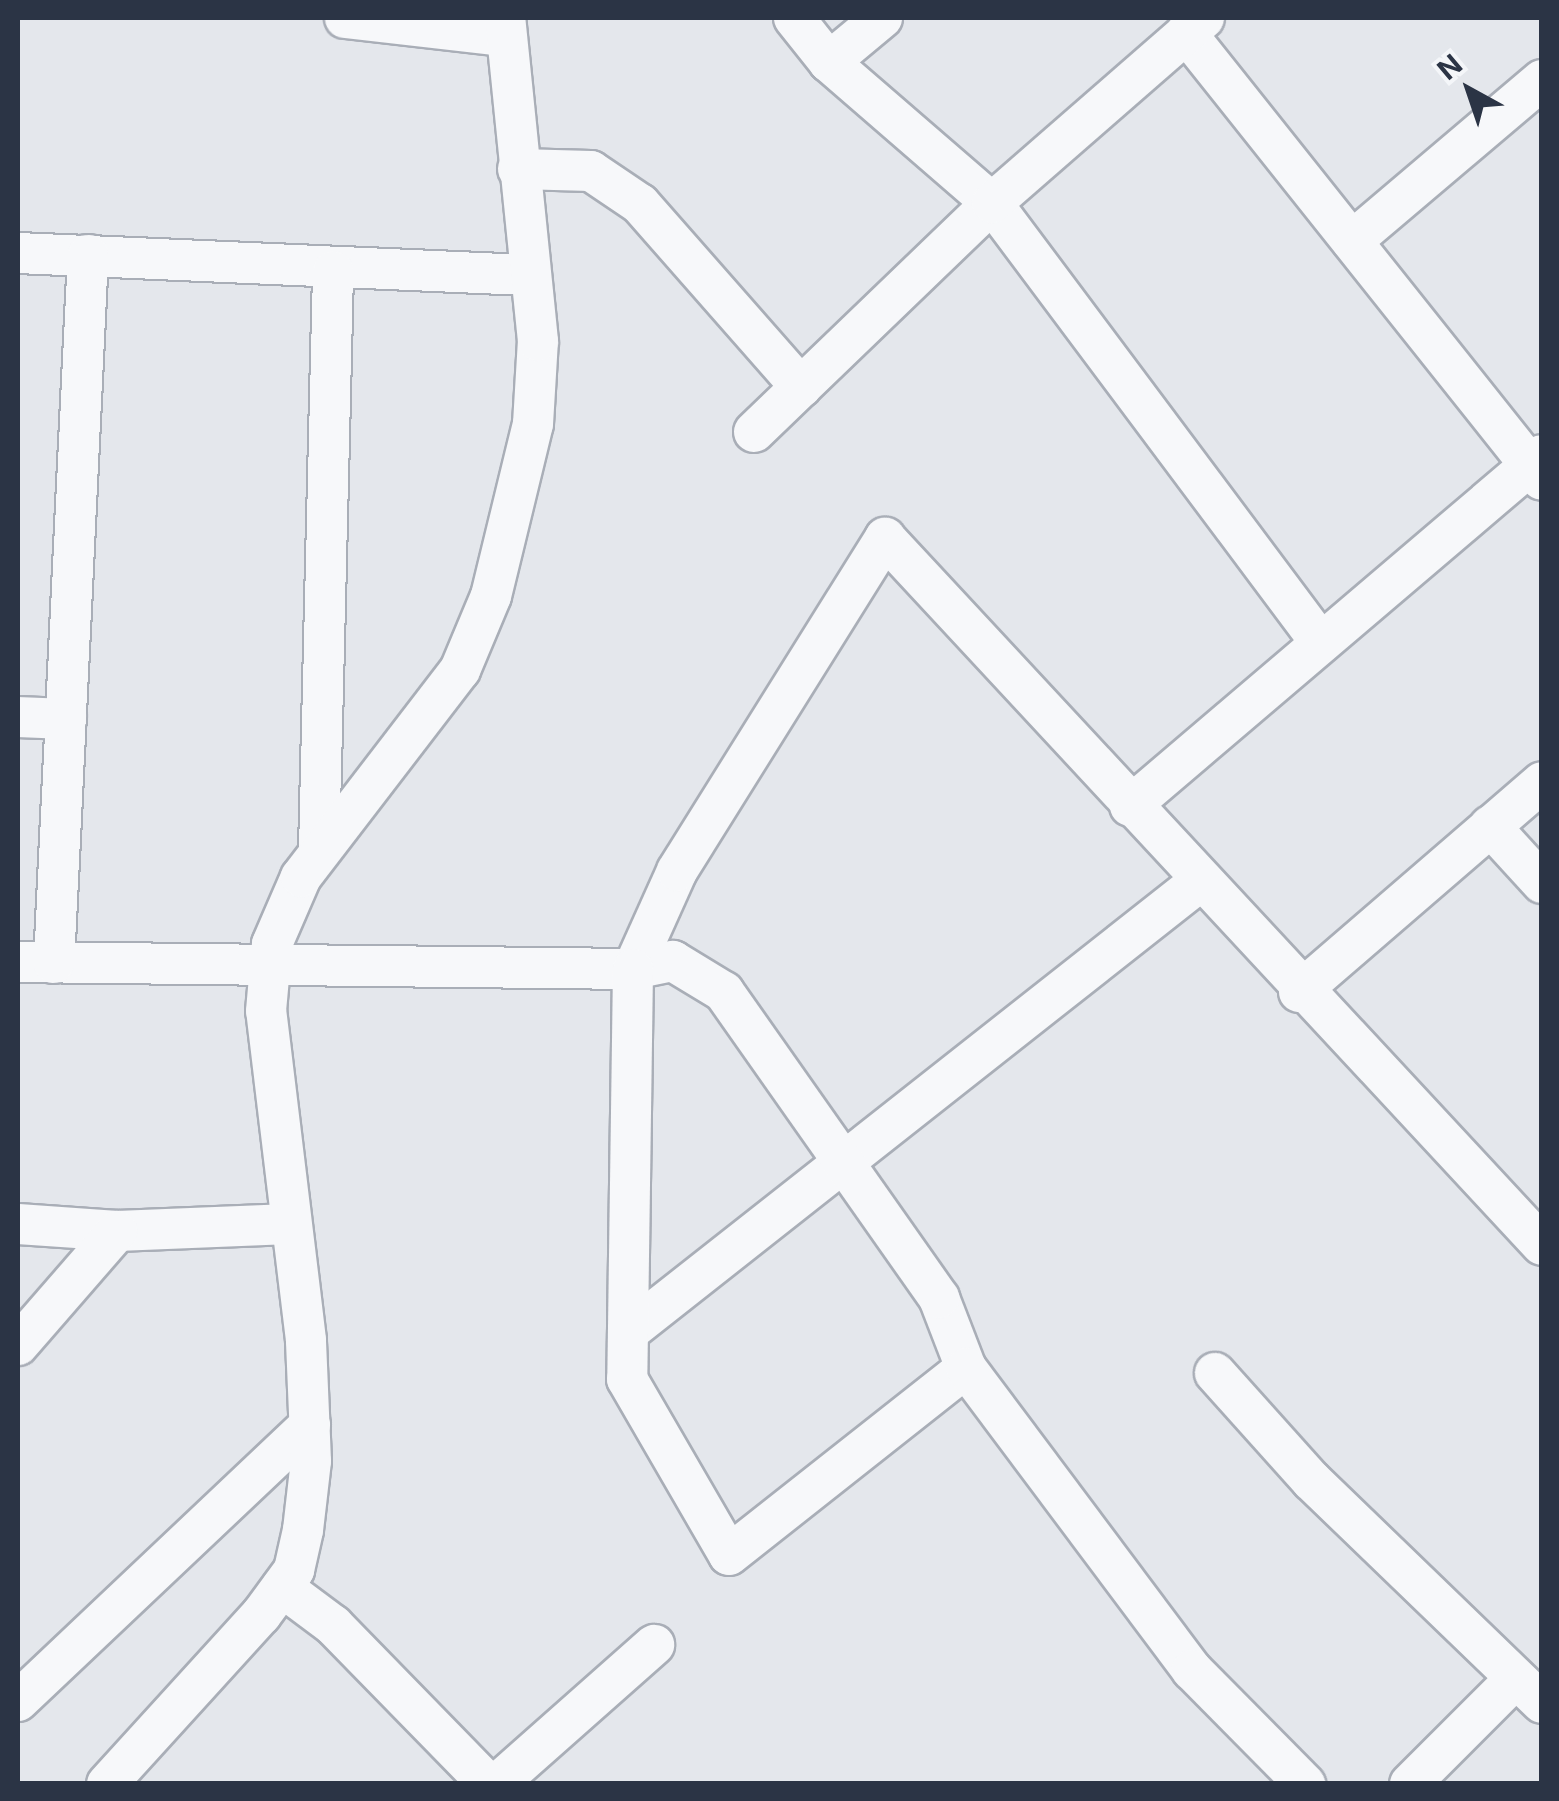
<!DOCTYPE html>
<style>
body{margin:0}
#map{position:relative;width:1559px;height:1801px;overflow:hidden;background:#e4e7ec;font-family:Inter,sans-serif}
div>[style]{position:absolute}
[style*='--x']{left:calc(var(--x)*1px);top:calc(var(--y)*1px);width:calc(var(--w)*1px);rotate:calc(var(--a)*1deg)}
.roads{filter:drop-shadow(2px 0 #a9aeb7) drop-shadow(-2px 0 #a9aeb7) drop-shadow(0 2px #a9aeb7) drop-shadow(0 -2px #a9aeb7)}
.minor>*{height:40px;margin:-20px;padding:0 20px;transform-origin:20px;border-radius:20px;background:#f7f8fa}
span{translate:-50% -50%;white-space:nowrap;text-align:center;line-height:1.15;-webkit-text-stroke:9px #f4f6f9;paint-order:stroke}
.frame{position:absolute;inset:0;border:20px solid #2b3445;pointer-events:none}
.north{position:absolute;left:1419px;top:40px;width:100px;height:100px;-webkit-text-stroke:8px #f4f6f9;paint-order:stroke;rotate:320deg;font-size:28px;font-weight:700;line-height:40px;text-align:center;color:#2b3445}
.north::after{content:'';display:block;margin:auto;width:35px;height:45px;background:#2b3445;clip-path:polygon(50% 0,100% 100%,50% 72%,0 100%)}
</style>
<div id="map">
<div class="roads">
<div class="minor">
<i style="--x:345;--y:18;--w:160;--a:6.5"></i>
<i style="--x:794;--y:18;--w:56;--a:51.5"></i>
<i style="--x:829;--y:62;--w:216;--a:40.9"></i>
<i style="--x:992;--y:203;--w:549;--a:53.21"></i>
<i style="--x:1186;--y:33;--w:571;--a:51.47"></i>
<i style="--x:829;--y:62;--w:69;--a:-39.7"></i>
<i style="--x:518;--y:169;--w:73;--a:1.6"></i>
<i style="--x:591;--y:171;--w:59;--a:34"></i>
<i style="--x:640;--y:204;--w:244;--a:48.7"></i>
<i style="--x:1352;--y:241;--w:249;--a:-40.3"></i>
<i style="--x:18;--y:253;--w:507;--a:2.48"></i>
<i style="--x:754;--y:432;--w:330;--a:-43.9"></i>
<i style="--x:992;--y:203;--w:281;--a:-41.1"></i>
<i style="--x:18;--y:717;--w:48;--a:2.4"></i>
<i style="--x:1130;--y:806;--w:541;--a:-40.43"></i>
<i style="--x:1490;--y:826;--w:77;--a:47.6"></i>
<i style="--x:319;--y:850;--w:579;--a:-88.61"></i>
<i style="--x:18;--y:962;--w:615;--a:0.65"></i>
<i style="--x:633;--y:969;--w:107;--a:-65.8"></i>
<i style="--x:677;--y:871;--w:393;--a:-58"></i>
<i style="--x:885;--y:538;--w:965;--a:47.1"></i>
<i style="--x:54;--y:963;--w:709;--a:-87.25"></i>
<i style="--x:1299;--y:992;--w:321;--a:-40.8"></i>
<i style="--x:18;--y:1224;--w:99;--a:4"></i>
<i style="--x:117;--y:1231;--w:173;--a:-2.3"></i>
<i style="--x:628;--y:1332;--w:727;--a:-38.24"></i>
<i style="--x:18;--y:1345;--w:151;--a:-49"></i>
<i style="--x:966;--y:1368;--w:75;--a:-111.1"></i>
<i style="--x:939;--y:1298;--w:374;--a:-125.1"></i>
<i style="--x:724;--y:992;--w:60;--a:-148.7"></i>
<i style="--x:673;--y:961;--w:41;--a:168.7"></i>
<i style="--x:633;--y:969;--w:410;--a:90.8"></i>
<i style="--x:627;--y:1379;--w:203;--a:59.9"></i>
<i style="--x:729;--y:1555;--w:302;--a:-38.3"></i>
<i style="--x:966;--y:1368;--w:377;--a:53.2"></i>
<i style="--x:1192;--y:1670;--w:161;--a:45.3"></i>
<i style="--x:1215;--y:1373;--w:144;--a:48.1"></i>
<i style="--x:1311;--y:1480;--w:321;--a:44"></i>
<i style="--x:282;--y:1587;--w:64;--a:36.7"></i>
<i style="--x:333;--y:1625;--w:222;--a:45.7"></i>
<i style="--x:18;--y:1701;--w:402;--a:-43.4"></i>
<i style="--x:107;--y:1784;--w:229;--a:-47.7"></i>
<i style="--x:261;--y:1615;--w:56;--a:-53.7"></i>
<i style="--x:294;--y:1570;--w:41;--a:-77.3"></i>
<i style="--x:303;--y:1530;--w:69;--a:-83.4"></i>
<i style="--x:311;--y:1461;--w:121;--a:-92.4"></i>
<i style="--x:306;--y:1340;--w:331;--a:-96.9"></i>
<i style="--x:266;--y:1011;--w:67;--a:-84.9"></i>
<i style="--x:272;--y:944;--w:73;--a:-66.6"></i>
<i style="--x:301;--y:877;--w:261;--a:-52.5"></i>
<i style="--x:460;--y:670;--w:80;--a:-67.3"></i>
<i style="--x:491;--y:596;--w:177;--a:-76.3"></i>
<i style="--x:533;--y:424;--w:83;--a:-86.6"></i>
<i style="--x:538;--y:341;--w:325;--a:-95.8"></i>
<i style="--x:497;--y:1784;--w:210;--a:-41.5"></i>
<i style="--x:1410;--y:1784;--w:148;--a:-45"></i>
</div>
</div>
<div class="frame"></div>
<div class="north">N</div>
</div>
